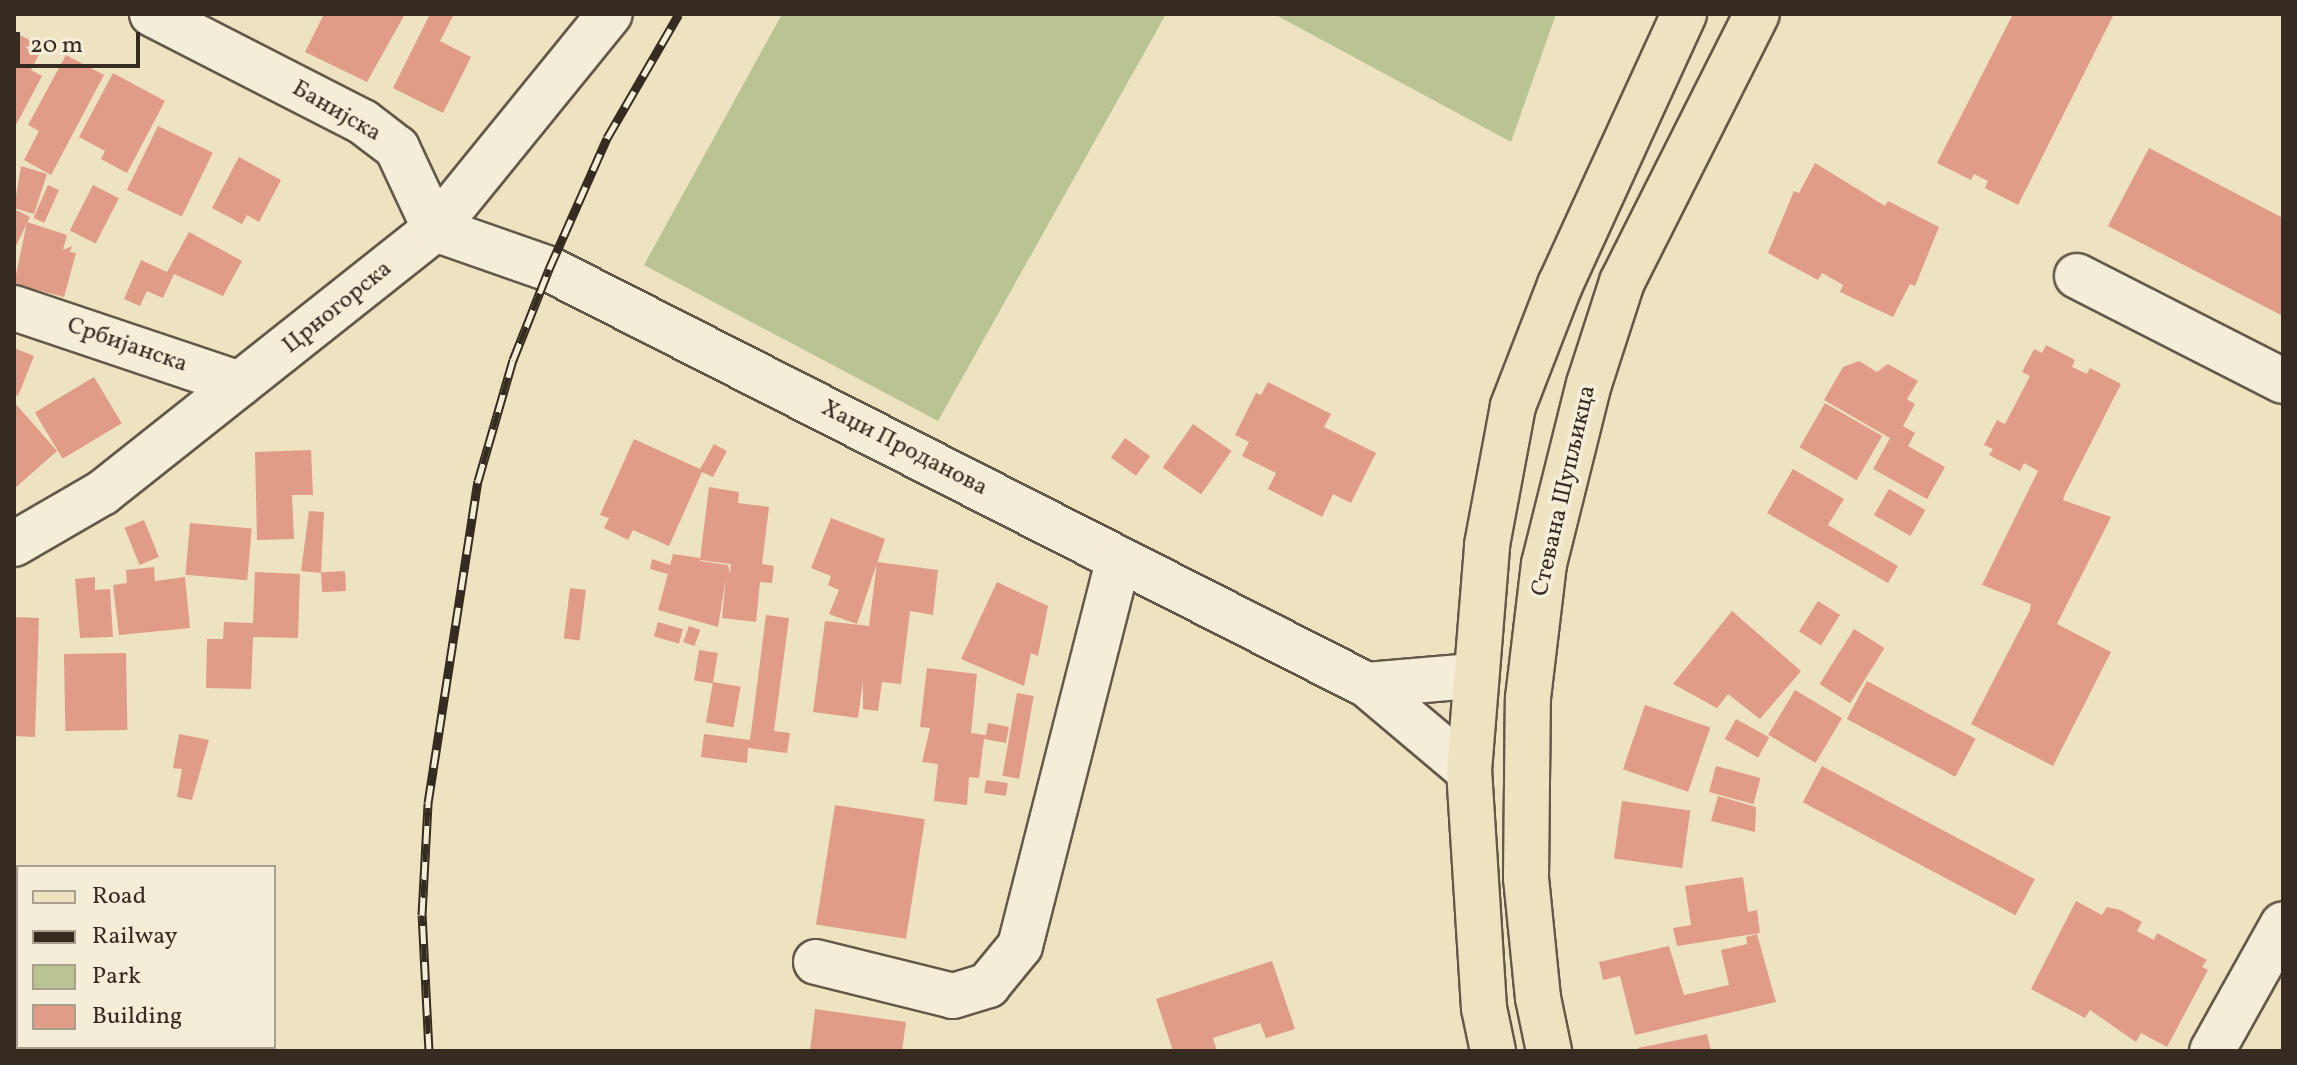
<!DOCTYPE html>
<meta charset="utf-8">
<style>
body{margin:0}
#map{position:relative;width:2297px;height:1065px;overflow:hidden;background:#eee3c1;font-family:Vollkorn,serif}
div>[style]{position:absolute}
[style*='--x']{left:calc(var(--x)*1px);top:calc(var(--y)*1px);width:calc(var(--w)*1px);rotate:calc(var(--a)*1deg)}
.green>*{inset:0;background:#bac392}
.building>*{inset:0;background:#e09c87;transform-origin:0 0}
.roads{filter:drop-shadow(2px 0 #635948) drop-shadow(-2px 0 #635948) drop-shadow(0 2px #635948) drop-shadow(0 -2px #635948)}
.minor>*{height:44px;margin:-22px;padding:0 22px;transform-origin:22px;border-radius:22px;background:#f4edd7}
.major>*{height:44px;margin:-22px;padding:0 22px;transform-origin:22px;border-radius:22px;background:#eee3c1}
.rail>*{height:9px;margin-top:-4.5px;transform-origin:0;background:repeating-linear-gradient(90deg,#f4edd7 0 18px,#352b20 0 36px);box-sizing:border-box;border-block:2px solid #352b20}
span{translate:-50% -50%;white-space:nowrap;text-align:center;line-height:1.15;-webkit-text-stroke:7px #f4edd7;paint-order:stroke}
.street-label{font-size:24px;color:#352b20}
.frame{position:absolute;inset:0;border:16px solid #352b20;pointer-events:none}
.legend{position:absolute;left:16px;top:865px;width:260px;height:184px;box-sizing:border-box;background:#f4edd7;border:2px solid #a89f8e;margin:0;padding:10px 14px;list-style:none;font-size:24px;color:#352b20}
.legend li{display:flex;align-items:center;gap:16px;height:40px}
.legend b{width:40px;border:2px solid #a89f8e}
.scale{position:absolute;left:16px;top:32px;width:124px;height:36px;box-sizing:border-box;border:4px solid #352b20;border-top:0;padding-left:10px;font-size:24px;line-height:28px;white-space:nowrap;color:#352b20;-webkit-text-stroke:6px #f4edd7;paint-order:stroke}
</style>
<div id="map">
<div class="green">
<i style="clip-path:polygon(782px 14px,1166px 14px,938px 421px,644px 265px)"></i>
<i style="clip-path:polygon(1274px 14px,1556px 14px,1511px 142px)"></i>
</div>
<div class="building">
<i style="clip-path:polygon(324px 14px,405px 14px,367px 82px,305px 52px)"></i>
<i style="clip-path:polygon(430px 14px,454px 14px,440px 41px,471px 57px,443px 113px,393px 88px)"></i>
<i style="clip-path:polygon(2013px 14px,2114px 14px,2018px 205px,1985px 188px,1988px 181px,1974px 174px,1971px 180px,1937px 163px)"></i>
<i style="clip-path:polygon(14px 32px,43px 47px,31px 70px,42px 76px,16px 125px)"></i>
<i style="clip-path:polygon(66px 55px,104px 75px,51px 175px,24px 160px,39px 131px,28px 125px)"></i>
<i style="clip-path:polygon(113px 73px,165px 101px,127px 173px,101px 159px,105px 151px,79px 137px)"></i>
<i style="left:158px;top:126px;width:61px;height:71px;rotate:26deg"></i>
<i style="clip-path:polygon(2149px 148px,2283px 218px,2283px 316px,2108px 226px)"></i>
<i style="clip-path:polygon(239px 157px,281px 180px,259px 222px,247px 215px,242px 224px,212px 208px)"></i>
<i style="clip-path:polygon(1815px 163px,1885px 206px,1888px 201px,1939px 227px,1915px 286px,1910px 284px,1893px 317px,1840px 292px,1843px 285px,1822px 273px,1818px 280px,1768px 253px,1794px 191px,1799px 193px)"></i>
<i style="clip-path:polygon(21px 166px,47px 174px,34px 214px,14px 208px)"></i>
<i style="left:48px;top:185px;width:12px;height:36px;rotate:24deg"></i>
<i style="left:93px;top:185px;width:29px;height:51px;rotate:27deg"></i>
<i style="clip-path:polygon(14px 209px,30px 217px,14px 250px)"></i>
<i style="clip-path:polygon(27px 222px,67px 235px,63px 250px,72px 246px,70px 252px,76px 253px,64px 297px,14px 284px)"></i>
<i style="clip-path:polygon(189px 232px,242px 261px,223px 296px,174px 274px,163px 298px,147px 291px,140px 306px,124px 299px,141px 260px,167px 272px)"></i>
<i style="clip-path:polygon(2046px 345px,2075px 360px,2072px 367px,2087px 374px,2090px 368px,2121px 384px,2065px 494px,2063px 500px,2111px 517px,2057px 624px,2111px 652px,2053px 766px,1971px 724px,2030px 610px,2031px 604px,1982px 585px,2038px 471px,2024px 463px,2020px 471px,1989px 455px,1993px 449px,1984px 445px,1997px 420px,2005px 424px,2030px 376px,2022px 372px,2034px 349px,2042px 353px)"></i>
<i style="clip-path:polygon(14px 348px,34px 356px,18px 396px,14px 394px)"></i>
<i style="clip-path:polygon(1859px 361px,1877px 372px,1888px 364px,1918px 381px,1907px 399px,1915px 404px,1903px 426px,1915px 433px,1908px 446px,1945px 467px,1927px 499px,1873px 469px,1890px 438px,1824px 400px,1843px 367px)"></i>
<i style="left:94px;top:377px;width:54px;height:69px;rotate:59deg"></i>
<i style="clip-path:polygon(1268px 382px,1331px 414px,1324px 427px,1376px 453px,1351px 503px,1333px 494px,1322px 517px,1268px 489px,1276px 473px,1242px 456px,1249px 442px,1235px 435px,1256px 393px,1261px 395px)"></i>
<i style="clip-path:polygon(14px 402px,57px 451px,14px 489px)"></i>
<i style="left:1825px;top:403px;width:66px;height:51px;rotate:30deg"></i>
<i style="left:1193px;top:424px;width:47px;height:53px;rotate:35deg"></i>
<i style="left:1125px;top:438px;width:31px;height:24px;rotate:36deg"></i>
<i style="clip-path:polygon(634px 439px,700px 469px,714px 444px,727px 451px,713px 477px,702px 472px,669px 546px,633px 530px,628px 540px,604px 528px,609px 518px,600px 515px)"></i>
<i style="clip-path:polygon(311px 450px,313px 495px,292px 495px,294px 539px,257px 540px,255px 452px)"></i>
<i style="clip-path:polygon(1793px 469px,1844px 499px,1828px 525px,1898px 566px,1888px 583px,1767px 513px)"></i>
<i style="clip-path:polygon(709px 487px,739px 492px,738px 503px,769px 507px,762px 564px,774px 566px,772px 583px,760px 582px,756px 622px,722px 618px,726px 578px,718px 627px,658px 610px,668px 574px,650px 569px,652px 559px,670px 565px,673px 554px,700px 558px,700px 561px,728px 565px,730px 574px,731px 564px,700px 560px)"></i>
<i style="left:1889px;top:489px;width:42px;height:30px;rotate:30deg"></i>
<i style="clip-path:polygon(309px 511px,324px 512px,321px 573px,301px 571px)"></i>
<i style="clip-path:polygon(831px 518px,885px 539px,857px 624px,829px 614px,839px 590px,828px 585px,831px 576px,811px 568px)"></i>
<i style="left:144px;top:520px;width:40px;height:21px;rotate:68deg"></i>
<i style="left:190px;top:523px;width:62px;height:52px;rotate:5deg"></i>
<i style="clip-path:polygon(877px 562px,938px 570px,933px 615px,910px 611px,901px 684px,882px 682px,878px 711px,863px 709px,863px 680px,858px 718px,813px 712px,825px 621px,869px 626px)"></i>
<i style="clip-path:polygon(154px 567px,155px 581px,185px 577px,190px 628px,119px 635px,113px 585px,127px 583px,126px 570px)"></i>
<i style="left:345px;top:571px;width:20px;height:24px;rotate:87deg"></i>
<i style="clip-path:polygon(255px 572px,300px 574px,298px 638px,253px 637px,251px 689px,206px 688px,207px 639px,223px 639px,224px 622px,253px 623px)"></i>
<i style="clip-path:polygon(95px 577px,95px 590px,110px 589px,113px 637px,80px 638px,75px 579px)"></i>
<i style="clip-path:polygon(997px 582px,1048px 606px,1038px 656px,1031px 653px,1024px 686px,961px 659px)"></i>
<i style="left:570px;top:588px;width:16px;height:51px;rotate:7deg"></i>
<i style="left:1818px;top:601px;width:26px;height:36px;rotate:32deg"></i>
<i style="clip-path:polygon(1732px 611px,1801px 671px,1760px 719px,1728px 694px,1717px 708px,1673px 684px)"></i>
<i style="clip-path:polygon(766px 615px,789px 618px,774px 731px,790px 733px,787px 753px,748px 748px,747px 763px,701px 757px,704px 734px,750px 740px)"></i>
<i style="clip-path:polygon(14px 617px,39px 618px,35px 737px,14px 736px)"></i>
<i style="left:658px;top:622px;width:26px;height:15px;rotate:16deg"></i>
<i style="left:689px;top:626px;width:12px;height:17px;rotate:20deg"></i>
<i style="left:1854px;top:629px;width:36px;height:65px;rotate:32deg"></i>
<i style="left:699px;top:650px;width:19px;height:31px;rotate:9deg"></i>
<i style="left:126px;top:653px;width:77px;height:62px;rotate:89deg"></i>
<i style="clip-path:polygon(927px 668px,977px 674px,971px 733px,986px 735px,988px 723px,1009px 727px,1006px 743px,984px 739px,979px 778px,969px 777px,967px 805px,934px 801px,938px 764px,922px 762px,930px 728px,920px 727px)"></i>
<i style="left:1867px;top:681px;width:123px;height:43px;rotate:28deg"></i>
<i style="left:713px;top:682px;width:28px;height:41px;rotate:10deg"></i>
<i style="left:1795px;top:690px;width:55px;height:52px;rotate:31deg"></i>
<i style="left:1017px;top:693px;width:17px;height:84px;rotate:10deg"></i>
<i style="left:1645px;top:705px;width:69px;height:68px;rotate:19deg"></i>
<i style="left:1736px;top:719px;width:38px;height:23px;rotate:29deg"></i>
<i style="clip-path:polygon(179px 734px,209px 740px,192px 800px,177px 797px,182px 769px,173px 768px)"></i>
<i style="left:1716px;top:766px;width:46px;height:27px;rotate:15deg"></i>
<i style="left:1822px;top:766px;width:241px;height:41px;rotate:28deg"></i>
<i style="left:986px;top:780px;width:22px;height:13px;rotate:8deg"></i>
<i style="clip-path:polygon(1718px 796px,1756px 807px,1755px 832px,1711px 821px)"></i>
<i style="left:1622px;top:801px;width:69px;height:58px;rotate:8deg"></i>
<i style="left:835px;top:805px;width:91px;height:121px;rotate:9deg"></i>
<i style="clip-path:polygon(1743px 877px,1748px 912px,1757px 910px,1760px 933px,1677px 946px,1673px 928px,1691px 925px,1685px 886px)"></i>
<i style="clip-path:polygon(2076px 901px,2102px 915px,2107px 907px,2120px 910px,2142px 922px,2137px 931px,2154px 940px,2157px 933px,2207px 960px,2202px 967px,2208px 970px,2167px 1047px,2141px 1033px,2136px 1042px,2090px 1010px,2085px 1018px,2031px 989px)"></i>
<i style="clip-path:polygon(1757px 934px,1776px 1002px,1635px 1035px,1620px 976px,1603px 980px,1599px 962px,1669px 946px,1684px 995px,1729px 985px,1721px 950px,1747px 944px,1746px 937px)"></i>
<i style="clip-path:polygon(1272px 961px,1295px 1029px,1266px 1038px,1260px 1023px,1213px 1038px,1217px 1051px,1173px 1051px,1156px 999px)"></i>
<i style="clip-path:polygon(815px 1009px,906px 1022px,902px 1051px,810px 1051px)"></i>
<i style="clip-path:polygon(1707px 1034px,1711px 1051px,1638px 1051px,1638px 1048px)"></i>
</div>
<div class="roads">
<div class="minor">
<i style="--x:152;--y:14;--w:237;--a:27.1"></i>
<i style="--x:363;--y:122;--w:43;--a:37.4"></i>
<i style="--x:397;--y:148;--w:89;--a:64.9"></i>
<i style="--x:435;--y:229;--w:121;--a:19.3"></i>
<i style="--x:549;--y:269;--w:918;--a:26.96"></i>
<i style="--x:1367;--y:685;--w:133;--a:40.1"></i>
<i style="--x:2077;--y:276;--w:231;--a:27"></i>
<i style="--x:14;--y:308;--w:238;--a:18.6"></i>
<i style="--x:14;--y:544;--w:102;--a:-30.1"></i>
<i style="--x:102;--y:493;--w:425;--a:-38.4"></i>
<i style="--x:435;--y:229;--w:277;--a:-50.9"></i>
<i style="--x:1367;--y:685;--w:106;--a:-4.9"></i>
<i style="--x:816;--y:962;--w:141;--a:13.9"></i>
<i style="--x:953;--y:996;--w:37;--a:-17"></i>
<i style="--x:988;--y:985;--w:50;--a:-50.6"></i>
<i style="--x:1020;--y:946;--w:399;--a:-75.7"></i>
<i style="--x:2212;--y:1051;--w:145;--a:-60.8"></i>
</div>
<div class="major">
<i style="--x:1493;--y:1051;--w:44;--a:-101.8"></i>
<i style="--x:1484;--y:1008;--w:237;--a:-93.6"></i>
<i style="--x:1469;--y:771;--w:227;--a:-85.4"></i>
<i style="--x:1487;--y:545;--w:141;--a:-79.4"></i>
<i style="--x:1513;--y:406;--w:130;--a:-68.8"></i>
<i style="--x:1560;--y:285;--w:298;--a:-65.4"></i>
<i style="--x:1549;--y:1051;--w:54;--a:-101.7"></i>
<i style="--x:1538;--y:998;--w:121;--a:-95.7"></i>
<i style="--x:1526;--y:878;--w:180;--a:-89.4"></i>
<i style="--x:1528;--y:698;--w:135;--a:-83.2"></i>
<i style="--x:1544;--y:564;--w:186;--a:-76"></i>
<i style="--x:1589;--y:384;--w:107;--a:-72.1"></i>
<i style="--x:1622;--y:282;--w:300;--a:-63.3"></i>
</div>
</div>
<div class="rail">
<i style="--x:429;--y:1051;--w:136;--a:-92.9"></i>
<i style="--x:422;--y:915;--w:112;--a:-86.9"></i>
<i style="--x:428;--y:803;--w:326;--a:-81.2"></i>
<i style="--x:478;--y:481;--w:126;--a:-73.9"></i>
<i style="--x:513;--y:360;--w:98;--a:-68.4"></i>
<i style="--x:549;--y:269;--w:143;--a:-66.1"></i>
<i style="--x:607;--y:138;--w:143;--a:-59.9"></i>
</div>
<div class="street-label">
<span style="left:336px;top:112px;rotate:30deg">Банијска</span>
<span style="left:338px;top:308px;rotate:-39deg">Црногорска</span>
<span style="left:127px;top:346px;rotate:19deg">Србијанска</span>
<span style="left:904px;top:449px;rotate:27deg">Хаџи Проданова</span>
<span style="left:1565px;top:491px;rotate:-77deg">Стевана Шупљикца</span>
</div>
<div class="frame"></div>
<ul class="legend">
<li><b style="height:10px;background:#eee3c1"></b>Road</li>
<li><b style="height:10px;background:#352b20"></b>Railway</li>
<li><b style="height:22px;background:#bac392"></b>Park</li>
<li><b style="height:22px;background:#e09c87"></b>Building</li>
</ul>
<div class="scale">20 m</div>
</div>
